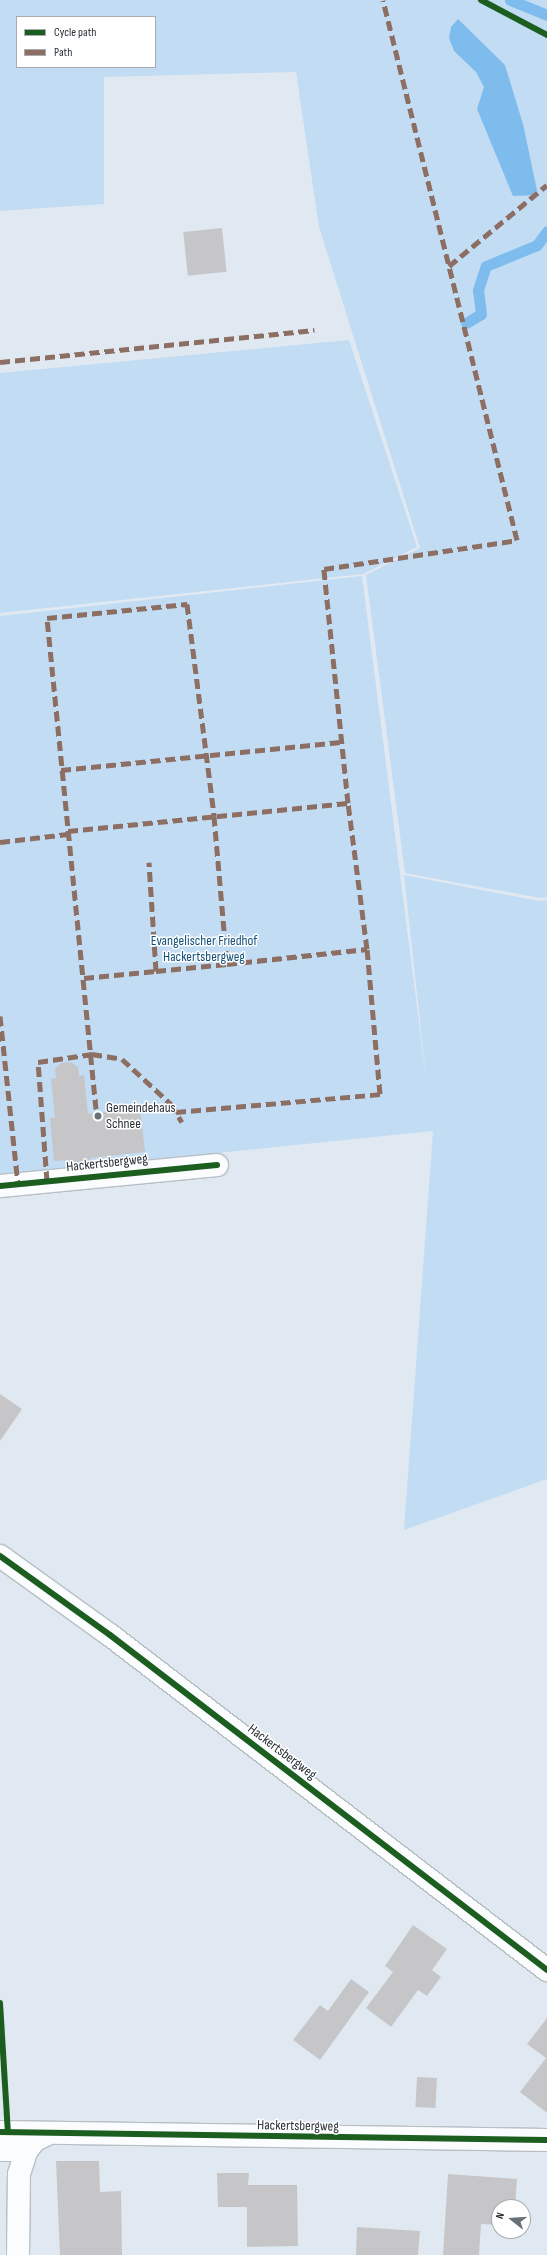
<!DOCTYPE html>
<style>
body{margin:0}
#map{position:relative;width:547px;height:2255px;overflow:hidden;background:#e0e9f2;font-family:"Sofia Sans Condensed",sans-serif}
div>[style]{position:absolute}
[style*='--x']{left:calc(var(--x)*1px);top:calc(var(--y)*1px);width:calc(var(--w)*1px);rotate:calc(var(--a)*1deg)}
.green>*{inset:0;background:#c2dcf4}
.water>*{inset:0;background:#7fbcee}
.stream>*{height:11px;margin:-5.5px;padding:0 5.5px;transform-origin:5.5px;border-radius:5.5px;background:#7fbcee}
.building>*{inset:0;background:#c6c6c8;transform-origin:0 0}
.roads{filter:drop-shadow(1px 0 #b7bfc5) drop-shadow(-1px 0 #b7bfc5) drop-shadow(0 1px #b7bfc5) drop-shadow(0 -1px #b7bfc5)}
.lane>*{height:21px;margin:-10.5px;padding:0 10.5px;transform-origin:10.5px;border-radius:10.5px;background:#fafcfd}
.street>*{height:22px;margin:-11px;padding:0 11px;transform-origin:11px;border-radius:11px;background:#fafcfd}
.quiet>*{height:5px;margin-top:-2.5px;transform-origin:0;background:repeating-linear-gradient(90deg,#8d6e63 0 10px,transparent 0 15px)}
.cycleway>*{height:6px;margin:-3px;padding:0 3px;transform-origin:3px;border-radius:3px;background:#1b5e20}
.dots>*{width:11px;height:11px;translate:-50% -50%;box-sizing:border-box;border:2px solid #fff;border-radius:50%}
span{translate:-50% -50%;white-space:nowrap;text-align:center;line-height:1.15;-webkit-text-stroke:3px #fff;paint-order:stroke}
.park-label{font-size:14px;color:#13507c}
.poi-label{font-size:14px;color:#293036}
.left{translate:0 -50%;text-align:left}
.street-label{font-size:14px;color:#293036}
.legend{position:absolute;left:16px;top:16px;width:140px;height:52px;box-sizing:border-box;background:#fff;border:1px solid #a9acaf;margin:0;padding:5px 7px;list-style:none;font-size:12px;color:#293036}
.legend li{display:flex;align-items:center;gap:8px;height:20px}
.legend b{width:20px;border:1px solid #a9acaf}
.north{position:absolute;left:491px;top:2199px;width:40px;height:40px;box-sizing:border-box;background:#fff;border:1px solid #a9acaf;border-radius:50%;rotate:287deg;font-size:11px;font-weight:700;line-height:16px;text-align:center;color:#293036}
.north::after{content:'';display:block;margin:auto;width:14px;height:18px;background:#697178;clip-path:polygon(50% 0,100% 100%,50% 72%,0 100%)}
</style>
<div id="map">
<div class="green">
<i style="clip-path:polygon(evenodd,0 0,547px 0,547px 897px,540px 898px,405px 873px,366px 575px,420px 548px,319px 227px,296px 72px,104px 77px,104px 204px,0 211px,0 0,17px 17px,155px 17px,155px 67px,17px 67px,17px 17px)"></i>
<i style="clip-path:polygon(349px 340px,417px 547px,363px 574px,0 613px,0 373px)"></i>
<i style="clip-path:polygon(362px 576px,427px 1085px,404px 875px,539px 901px,547px 900px,547px 1479px,404px 1530px,433px 1131px,0 1175px,0 616px)"></i>
</div>
<div class="water">
<i style="clip-path:polygon(458px 19px,505px 65px,523px 124px,538px 195px,513px 196px,477px 109px,484px 87px,476px 72px,454px 51px,449px 38px,451px 27px)"></i>
</div>
<div class="stream">
<i style="--x:510;--y:0;--w:40;--a:22"></i>
<i style="--x:466;--y:323;--w:17;--a:-31"></i>
<i style="--x:481;--y:314;--w:24;--a:-97"></i>
<i style="--x:478;--y:290;--w:25;--a:-72"></i>
<i style="--x:486;--y:266;--w:55;--a:-22.4"></i>
<i style="--x:537;--y:245;--w:17;--a:-54"></i>
</div>
<div class="building">
<i style="left:222px;top:228px;width:44px;height:39px;rotate:84deg"></i>
<i style="clip-path:polygon(70px 1062px,78px 1067px,79px 1076px,84px 1075px,88px 1114px,140px 1108px,145px 1152px,91px 1158px,91px 1164px,69px 1166px,69px 1160px,54px 1161px,50px 1118px,55px 1118px,51px 1079px,56px 1078px,55px 1068px,61px 1063px)"></i>
<i style="clip-path:polygon(0 1394px,22px 1409px,0 1441px)"></i>
<i style="clip-path:polygon(413px 1925px,447px 1949px,432px 1970px,441px 1977px,427px 1996px,418px 1990px,391px 2027px,366px 2008px,393px 1972px,385px 1966px)"></i>
<i style="clip-path:polygon(351px 1979px,369px 1992px,320px 2060px,293px 2040px,320px 2005px,328px 2011px)"></i>
<i style="clip-path:polygon(547px 2018px,547px 2113px,520px 2092px,546px 2058px,527px 2044px)"></i>
<i style="left:417px;top:2077px;width:20px;height:30px;rotate:3deg"></i>
<i style="clip-path:polygon(56px 2161px,99px 2161px,100px 2192px,121px 2191px,122px 2255px,60px 2255px)"></i>
<i style="clip-path:polygon(217px 2173px,249px 2173px,248px 2185px,297px 2185px,298px 2246px,247px 2247px,247px 2207px,218px 2207px)"></i>
<i style="clip-path:polygon(448px 2174px,517px 2179px,515px 2207px,499px 2207px,499px 2225px,481px 2224px,479px 2255px,443px 2255px)"></i>
<i style="clip-path:polygon(357px 2227px,420px 2231px,418px 2255px,356px 2255px)"></i>
</div>
<div class="roads">
<div class="lane">
<i style="--x:1;--y:2150;--w:26;--a:0"></i>
</div>
<div class="street">
<i style="--x:0;--y:1186;--w:218;--a:-5.5"></i>
<i style="--x:0;--y:1556;--w:135;--a:35.7"></i>
<i style="--x:110;--y:1635;--w:551;--a:37.47"></i>
<i style="--x:0;--y:2132;--w:547;--a:0.84"></i>
<i style="--x:18;--y:2255;--w:81;--a:-89.3"></i>
<i style="--x:19;--y:2174;--w:25;--a:-72"></i>
<i style="--x:27;--y:2150;--w:13;--a:-51"></i>
<i style="--x:35;--y:2140;--w:14;--a:-25"></i>
</div>
</div>
<div class="quiet">
<i style="--x:449;--y:266;--w:127;--a:-39.6"></i>
<i style="--x:0;--y:362;--w:316;--a:-5.8"></i>
<i style="--x:61;--y:770;--w:281;--a:-5.7"></i>
<i style="--x:68;--y:831;--w:281;--a:-5.7"></i>
<i style="--x:0;--y:842;--w:68;--a:-6.7"></i>
<i style="--x:156;--y:971;--w:71;--a:-5.6"></i>
<i style="--x:84;--y:978;--w:72;--a:-5.6"></i>
<i style="--x:156;--y:971;--w:109;--a:-93.7"></i>
<i style="--x:0;--y:1016;--w:169;--a:83.9"></i>
<i style="--x:96;--y:1109;--w:493;--a:-95.7"></i>
<i style="--x:47;--y:618;--w:141;--a:-5.7"></i>
<i style="--x:187;--y:604;--w:214;--a:82.7"></i>
<i style="--x:214;--y:816;--w:149;--a:85"></i>
<i style="--x:227;--y:964;--w:141;--a:-6.1"></i>
<i style="--x:176;--y:1112;--w:205;--a:-5"></i>
<i style="--x:380;--y:1094;--w:146;--a:-95.1"></i>
<i style="--x:367;--y:949;--w:147;--a:-97.4"></i>
<i style="--x:348;--y:803;--w:235;--a:-95.9"></i>
<i style="--x:324;--y:569;--w:195;--a:-8.5"></i>
<i style="--x:517;--y:540;--w:556;--a:-103.94"></i>
<i style="--x:47;--y:1181;--w:119;--a:-94.3"></i>
<i style="--x:38;--y:1062;--w:55;--a:-8.4"></i>
<i style="--x:92;--y:1054;--w:30;--a:9"></i>
<i style="--x:122;--y:1059;--w:67;--a:42.6"></i>
<i style="--x:171;--y:1104;--w:21;--a:59"></i>
</div>
<div class="cycleway">
<i style="--x:481;--y:0;--w:75;--a:27.9"></i>
<i style="--x:0;--y:1186;--w:218;--a:-5.5"></i>
<i style="--x:0;--y:1556;--w:135;--a:35.7"></i>
<i style="--x:110;--y:1635;--w:551;--a:37.47"></i>
<i style="--x:0;--y:2003;--w:129;--a:86.5"></i>
<i style="--x:0;--y:2132;--w:547;--a:0.84"></i>
</div>
<div class="dots">
<i style="left:98px;top:1116px;background:#697178"></i>
</div>
<div class="park-label">
<span style="left:204px;top:949px">Evangelischer Friedhof<br>Hackertsbergweg</span>
</div>
<div class="poi-label">
<span class="left" style="left:106px;top:1116px">Gemeindehaus<br>Schnee</span>
</div>
<div class="street-label">
<span style="left:107px;top:1163px;rotate:-6deg">Hackertsbergweg</span>
<span style="left:282px;top:1752px;rotate:37deg">Hackertsbergweg</span>
<span style="left:298px;top:2126px;rotate:1deg">Hackertsbergweg</span>
</div>
<ul class="legend">
<li><b style="height:5px;background:#1b5e20"></b>Cycle path</li>
<li><b style="height:5px;background:#8d6e63"></b>Path</li>
</ul>
<div class="north">N</div>
</div>
